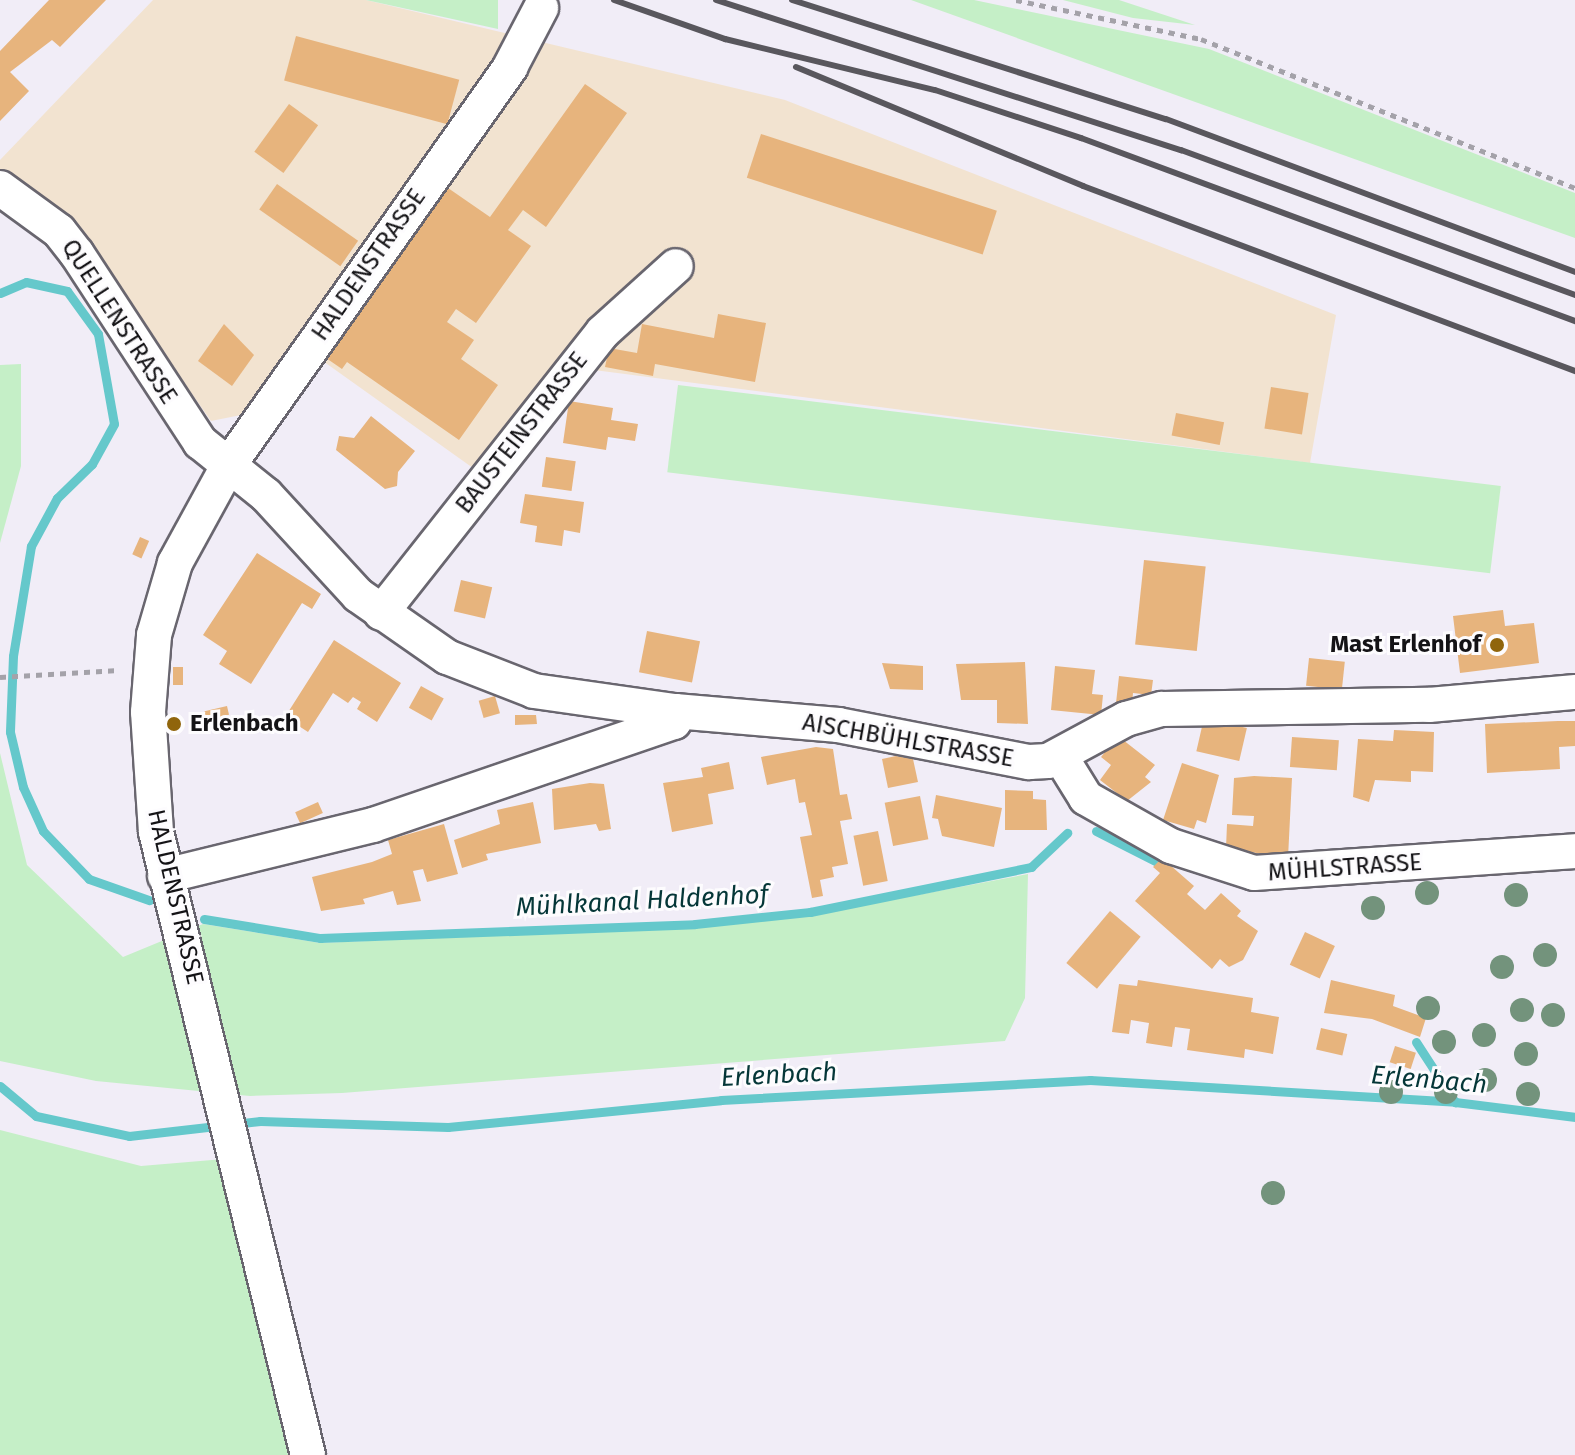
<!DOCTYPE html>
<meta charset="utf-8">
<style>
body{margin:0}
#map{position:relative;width:1575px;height:1455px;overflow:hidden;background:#f1edf7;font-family:"Fira Sans",sans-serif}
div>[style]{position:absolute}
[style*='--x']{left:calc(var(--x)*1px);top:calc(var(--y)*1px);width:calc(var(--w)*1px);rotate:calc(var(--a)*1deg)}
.industrial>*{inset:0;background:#f2e3d0}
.green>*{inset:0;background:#c5efc7;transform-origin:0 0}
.stream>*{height:9px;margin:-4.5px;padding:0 4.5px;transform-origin:4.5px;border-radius:4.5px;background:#65c8cb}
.building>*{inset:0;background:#e7b47d;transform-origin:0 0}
.path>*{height:5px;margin-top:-2.5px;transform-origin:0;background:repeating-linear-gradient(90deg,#a4a2a9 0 6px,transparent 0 12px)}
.roads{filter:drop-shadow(2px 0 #69666f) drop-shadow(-2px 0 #69666f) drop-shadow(0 2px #69666f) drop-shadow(0 -2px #69666f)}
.minor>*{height:34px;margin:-17px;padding:0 17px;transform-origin:17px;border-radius:17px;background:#fff}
.rail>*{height:6px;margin:-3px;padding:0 3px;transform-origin:3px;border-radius:3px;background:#59575d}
.trees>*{width:24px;height:24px;margin:-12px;border-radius:50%;background:#73937c}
.dots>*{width:22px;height:22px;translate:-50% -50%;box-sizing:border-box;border:4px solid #fdfcfe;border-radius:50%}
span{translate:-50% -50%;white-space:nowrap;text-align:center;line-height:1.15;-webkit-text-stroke:6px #fdfcfe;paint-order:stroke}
.street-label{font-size:24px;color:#141316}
.poi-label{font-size:24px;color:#141316;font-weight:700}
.right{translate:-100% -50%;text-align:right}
.left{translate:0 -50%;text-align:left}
.water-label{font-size:26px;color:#053738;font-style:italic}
</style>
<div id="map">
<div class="industrial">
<i style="clip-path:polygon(153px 0,366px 0,785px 100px,1336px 315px,1310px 463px,594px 370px,494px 483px,299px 344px,241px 415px,211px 421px,142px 323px,0 172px,0 160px)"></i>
</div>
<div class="green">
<i style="clip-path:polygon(366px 0,498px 0,498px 29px)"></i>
<i style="clip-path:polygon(911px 0,974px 0,1209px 49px,1575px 193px,1575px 238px)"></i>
<i style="clip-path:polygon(1063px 0,1119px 0,1195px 25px,1133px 18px)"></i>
<i style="clip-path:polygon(21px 364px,21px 466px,0 543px,0 365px)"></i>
<i style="left:678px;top:385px;width:829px;height:88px;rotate:7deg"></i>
<i style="clip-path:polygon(0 753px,27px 865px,123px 957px,203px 924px,320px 943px,695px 927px,811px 915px,1028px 874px,1025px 998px,1005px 1041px,342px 1093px,250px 1096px,96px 1081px,0 1061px)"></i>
<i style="clip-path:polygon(0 1130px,141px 1166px,224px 1159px,288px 1455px,0 1455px)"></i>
</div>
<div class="stream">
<i style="--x:0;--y:293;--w:28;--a:-23"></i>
<i style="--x:26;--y:282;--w:42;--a:12.4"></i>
<i style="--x:67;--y:291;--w:53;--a:54.2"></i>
<i style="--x:98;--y:334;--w:91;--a:79.9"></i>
<i style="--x:114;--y:424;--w:46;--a:118.8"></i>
<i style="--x:92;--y:464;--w:49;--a:135.8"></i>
<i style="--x:57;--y:498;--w:55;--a:118.4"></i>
<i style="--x:31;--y:546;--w:111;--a:99.3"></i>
<i style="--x:13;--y:656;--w:76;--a:92.3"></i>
<i style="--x:10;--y:732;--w:57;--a:76.7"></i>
<i style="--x:23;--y:787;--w:48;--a:65.6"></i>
<i style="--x:43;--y:831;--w:66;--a:46.2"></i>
<i style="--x:89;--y:879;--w:64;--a:19.3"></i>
<i style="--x:1096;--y:831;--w:68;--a:26.9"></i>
<i style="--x:204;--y:919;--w:118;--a:9.3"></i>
<i style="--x:320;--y:938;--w:375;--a:-2.1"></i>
<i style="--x:695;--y:924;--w:116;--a:-6"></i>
<i style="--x:810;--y:912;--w:226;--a:-11.5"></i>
<i style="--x:1031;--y:867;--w:50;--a:-43.4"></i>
<i style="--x:1416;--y:1042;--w:72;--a:57"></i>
<i style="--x:0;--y:1086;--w:47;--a:39.8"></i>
<i style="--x:36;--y:1116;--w:95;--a:12.1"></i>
<i style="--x:129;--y:1136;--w:132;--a:-6.5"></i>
<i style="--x:260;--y:1121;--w:188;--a:1.8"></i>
<i style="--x:448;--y:1127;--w:274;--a:-5.6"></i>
<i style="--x:721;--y:1100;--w:370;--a:-3.1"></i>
<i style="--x:1090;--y:1080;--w:366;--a:3.4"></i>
<i style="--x:1455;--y:1102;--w:121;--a:7.1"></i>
</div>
<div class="building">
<i style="clip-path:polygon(49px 0,106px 0,60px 47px,52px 40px,10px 72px,29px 91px,0 121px,0 51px)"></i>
<i style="left:296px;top:36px;width:169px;height:46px;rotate:15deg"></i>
<i style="clip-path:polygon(585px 84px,627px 113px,546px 227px,523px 210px,508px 230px,531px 246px,476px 323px,456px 309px,447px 322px,474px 340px,461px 359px,498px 385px,459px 440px,347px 362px,342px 369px,326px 358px,448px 188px,490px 217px)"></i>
<i style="left:289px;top:104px;width:36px;height:59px;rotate:36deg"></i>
<i style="left:761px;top:134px;width:248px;height:46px;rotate:18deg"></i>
<i style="left:277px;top:184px;width:99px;height:31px;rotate:35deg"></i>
<i style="clip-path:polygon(718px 314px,766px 323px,755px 382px,655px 364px,653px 376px,605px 367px,609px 348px,637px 353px,642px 324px,714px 338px)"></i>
<i style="clip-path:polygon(224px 324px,254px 355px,232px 386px,198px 361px)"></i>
<i style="left:1271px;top:387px;width:38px;height:42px;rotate:9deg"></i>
<i style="clip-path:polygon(569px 401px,613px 408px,611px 420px,638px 424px,635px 441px,608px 437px,606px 450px,563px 443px)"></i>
<i style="left:1176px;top:413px;width:49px;height:23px;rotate:11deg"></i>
<i style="clip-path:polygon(371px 416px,415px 451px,398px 472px,397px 486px,385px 489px,336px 450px,339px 436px,354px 438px)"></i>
<i style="left:546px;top:457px;width:30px;height:30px;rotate:8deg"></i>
<i style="clip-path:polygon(525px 494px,584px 502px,580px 533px,564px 530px,562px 546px,535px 542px,537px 526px,520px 523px)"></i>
<i style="left:140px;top:537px;width:10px;height:19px;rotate:24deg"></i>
<i style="clip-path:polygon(257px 553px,321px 594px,312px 609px,302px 603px,251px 684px,219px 664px,227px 651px,203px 635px)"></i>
<i style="left:1144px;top:560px;width:62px;height:85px;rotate:6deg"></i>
<i style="left:461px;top:580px;width:32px;height:32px;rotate:13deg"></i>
<i style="clip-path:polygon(1503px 610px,1505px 626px,1534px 623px,1539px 663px,1460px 673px,1453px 616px)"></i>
<i style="left:647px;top:631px;width:54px;height:42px;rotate:11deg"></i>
<i style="clip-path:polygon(334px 640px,401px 683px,377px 722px,357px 709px,361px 702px,353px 697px,348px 703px,333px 693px,308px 732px,285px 717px)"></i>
<i style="left:1309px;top:658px;width:36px;height:28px;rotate:6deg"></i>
<i style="clip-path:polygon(1025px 662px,1028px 724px,997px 723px,997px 700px,961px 700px,956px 664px)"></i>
<i style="clip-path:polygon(882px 663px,923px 666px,923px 690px,890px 689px)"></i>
<i style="clip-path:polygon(1055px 666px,1095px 670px,1092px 694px,1103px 695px,1101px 715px,1051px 710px)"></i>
<i style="left:173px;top:667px;width:10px;height:18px"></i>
<i style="clip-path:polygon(1119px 676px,1153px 680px,1151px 695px,1133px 693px,1132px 704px,1116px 703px)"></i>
<i style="left:421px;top:686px;width:26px;height:25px;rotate:29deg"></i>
<i style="left:495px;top:696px;width:18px;height:17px;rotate:74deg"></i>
<i style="left:227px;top:706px;width:9px;height:23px;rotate:77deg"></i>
<i style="clip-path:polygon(515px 715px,536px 715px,537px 724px,515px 725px)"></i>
<i style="left:1204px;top:718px;width:44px;height:34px;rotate:13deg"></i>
<i style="clip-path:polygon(1558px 721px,1575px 721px,1575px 746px,1559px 747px,1560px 769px,1487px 773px,1485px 724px)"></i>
<i style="clip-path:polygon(1394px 730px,1434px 732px,1433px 772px,1411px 771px,1411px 782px,1375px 780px,1369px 802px,1353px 797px,1358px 739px,1393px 741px)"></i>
<i style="clip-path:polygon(1118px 736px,1155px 765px,1145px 777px,1151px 782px,1127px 801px,1100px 780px,1111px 765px,1101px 757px)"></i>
<i style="left:1292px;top:737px;width:47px;height:30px;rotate:4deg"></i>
<i style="clip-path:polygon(816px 747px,833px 749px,840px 795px,847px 794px,852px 819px,840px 821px,848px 864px,832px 867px,834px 877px,820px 880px,823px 896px,812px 898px,800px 837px,812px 835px,805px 802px,799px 803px,795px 779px,767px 785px,761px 757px)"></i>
<i style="clip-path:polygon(896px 756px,913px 759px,918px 782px,888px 788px,882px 759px)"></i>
<i style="clip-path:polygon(729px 762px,734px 789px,708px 794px,713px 824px,672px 832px,663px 783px,703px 777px,701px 768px)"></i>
<i style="clip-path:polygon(1182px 763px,1219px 775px,1206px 823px,1197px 820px,1194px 829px,1163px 820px)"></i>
<i style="clip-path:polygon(1254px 776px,1292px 778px,1288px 858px,1226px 848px,1227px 824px,1253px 826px,1254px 816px,1232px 815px,1234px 778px)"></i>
<i style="clip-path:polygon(590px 783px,604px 784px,611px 829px,599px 831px,596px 824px,554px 830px,552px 789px)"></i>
<i style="clip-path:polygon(1005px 790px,1033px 791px,1033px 799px,1046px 800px,1047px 830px,1005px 830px)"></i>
<i style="clip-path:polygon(936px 795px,1002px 808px,994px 847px,942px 836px,938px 819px,932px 818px)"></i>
<i style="left:920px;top:796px;width:44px;height:36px;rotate:79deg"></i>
<i style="left:318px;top:802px;width:12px;height:25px;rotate:66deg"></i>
<i style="clip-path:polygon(533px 802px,541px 843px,486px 854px,488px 860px,462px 868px,454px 840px,500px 824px,497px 810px)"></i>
<i style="clip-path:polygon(444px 824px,458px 874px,427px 882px,423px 869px,413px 871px,421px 901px,397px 905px,393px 891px,363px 899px,365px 904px,321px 911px,312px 877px,372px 862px,392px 854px,388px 840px)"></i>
<i style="left:878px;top:831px;width:51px;height:25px;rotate:79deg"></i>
<i style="clip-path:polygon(1162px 858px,1194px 886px,1187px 894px,1205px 910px,1221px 893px,1241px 911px,1237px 916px,1258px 931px,1243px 960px,1229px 967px,1220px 959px,1212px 969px,1135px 901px,1160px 873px,1153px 867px)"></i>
<i style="left:1110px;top:911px;width:40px;height:68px;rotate:40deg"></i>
<i style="left:1305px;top:932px;width:33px;height:36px;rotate:25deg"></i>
<i style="clip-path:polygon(1138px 980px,1253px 998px,1251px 1012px,1279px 1017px,1273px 1054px,1245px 1049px,1244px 1058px,1187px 1050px,1190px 1029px,1175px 1027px,1172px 1047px,1146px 1043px,1149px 1023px,1131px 1020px,1129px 1034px,1112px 1032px,1119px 984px,1137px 986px)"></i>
<i style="clip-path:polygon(1331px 980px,1395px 995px,1393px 1006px,1426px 1018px,1420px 1037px,1372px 1019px,1324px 1013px)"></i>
<i style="left:1321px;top:1028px;width:27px;height:22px;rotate:13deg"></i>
<i style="left:1395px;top:1046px;width:22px;height:17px;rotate:18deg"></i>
</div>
<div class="path">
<i style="--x:1016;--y:0;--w:189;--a:11.9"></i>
<i style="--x:1201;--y:39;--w:403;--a:21.7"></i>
<i style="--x:0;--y:677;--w:119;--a:-3.4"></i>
</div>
<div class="roads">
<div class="minor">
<i style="--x:0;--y:188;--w:73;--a:36.1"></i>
<i style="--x:59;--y:231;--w:29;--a:52"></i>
<i style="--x:77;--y:254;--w:225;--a:56.8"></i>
<i style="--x:200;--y:442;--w:85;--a:38.8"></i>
<i style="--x:266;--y:495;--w:136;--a:47.4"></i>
<i style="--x:358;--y:595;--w:108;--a:34.9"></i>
<i style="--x:447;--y:657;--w:93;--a:21.3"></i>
<i style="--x:534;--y:691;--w:142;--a:8.1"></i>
<i style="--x:675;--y:711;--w:164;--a:4.9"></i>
<i style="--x:838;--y:725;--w:195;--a:11"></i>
<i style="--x:1029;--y:762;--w:19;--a:-3"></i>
<i style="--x:1048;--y:761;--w:89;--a:-28.3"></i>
<i style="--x:1126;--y:719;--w:37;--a:-16"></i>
<i style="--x:1162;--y:709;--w:267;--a:-0.9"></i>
<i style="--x:1429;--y:705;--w:147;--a:-5.1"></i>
<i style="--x:381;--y:613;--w:358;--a:-51.7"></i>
<i style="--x:603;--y:332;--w:98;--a:-42.1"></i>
<i style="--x:1060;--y:756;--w:49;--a:58.2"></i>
<i style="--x:1086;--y:798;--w:98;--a:29.5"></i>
<i style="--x:1171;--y:846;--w:87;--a:18"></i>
<i style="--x:1254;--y:873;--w:322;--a:-3.9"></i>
<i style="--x:165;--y:876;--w:214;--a:-13.8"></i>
<i style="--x:373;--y:825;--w:318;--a:-18.9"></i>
<i style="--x:674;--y:722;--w:11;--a:-85"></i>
<i style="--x:308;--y:1455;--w:641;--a:-103.71"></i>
<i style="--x:156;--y:832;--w:120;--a:-93.8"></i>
<i style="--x:148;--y:712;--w:77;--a:-85.5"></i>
<i style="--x:154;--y:635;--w:75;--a:-73.7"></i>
<i style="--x:175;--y:563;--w:111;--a:-61.3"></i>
<i style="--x:228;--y:466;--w:489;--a:-54.7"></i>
<i style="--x:510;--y:67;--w:67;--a:-62.3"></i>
</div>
</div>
<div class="rail">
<i style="--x:614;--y:0;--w:118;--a:19.4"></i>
<i style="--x:725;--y:39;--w:216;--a:13.7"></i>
<i style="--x:935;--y:90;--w:154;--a:18.2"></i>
<i style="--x:1081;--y:138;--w:527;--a:20.33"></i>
<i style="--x:716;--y:0;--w:489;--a:17.9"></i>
<i style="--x:1181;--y:150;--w:420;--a:20.2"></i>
<i style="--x:792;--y:0;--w:392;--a:17.7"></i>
<i style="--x:1166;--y:119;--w:437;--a:20.5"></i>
<i style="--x:796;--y:67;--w:311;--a:22.5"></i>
<i style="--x:1083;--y:186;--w:526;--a:20.61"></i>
</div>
<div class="trees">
<i style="left:1427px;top:893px"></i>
<i style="left:1516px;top:895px"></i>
<i style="left:1373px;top:908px"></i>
<i style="left:1545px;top:955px"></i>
<i style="left:1502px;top:967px"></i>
<i style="left:1428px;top:1008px"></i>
<i style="left:1522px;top:1010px"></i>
<i style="left:1553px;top:1015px"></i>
<i style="left:1484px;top:1035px"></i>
<i style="left:1444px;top:1042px"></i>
<i style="left:1526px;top:1054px"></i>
<i style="left:1485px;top:1080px"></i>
<i style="left:1391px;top:1092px"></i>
<i style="left:1446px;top:1092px"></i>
<i style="left:1528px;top:1094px"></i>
<i style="left:1273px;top:1193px"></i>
</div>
<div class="dots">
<i style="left:1497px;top:645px;background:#90650c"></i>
<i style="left:174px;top:724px;background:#90650c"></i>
</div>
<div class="street-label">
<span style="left:369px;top:265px;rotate:-55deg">HALDENSTRASSE</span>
<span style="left:119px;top:322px;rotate:57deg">QUELLENSTRASSE</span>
<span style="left:522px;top:433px;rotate:-52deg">BAUSTEINSTRASSE</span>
<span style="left:908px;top:741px;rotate:10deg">AISCHBÜHLSTRASSE</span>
<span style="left:1345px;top:868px;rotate:-4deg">MÜHLSTRASSE</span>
<span style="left:175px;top:897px;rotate:77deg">HALDENSTRASSE</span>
</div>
<div class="poi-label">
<span class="right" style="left:1481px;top:645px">Mast Erlenhof</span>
<span class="left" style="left:190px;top:724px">Erlenbach</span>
</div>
<div class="water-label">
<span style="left:642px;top:901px;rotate:-3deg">Mühlkanal Haldenhof</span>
<span style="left:779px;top:1075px;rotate:-3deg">Erlenbach</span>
<span style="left:1429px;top:1080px;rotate:5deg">Erlenbach</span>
</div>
</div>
